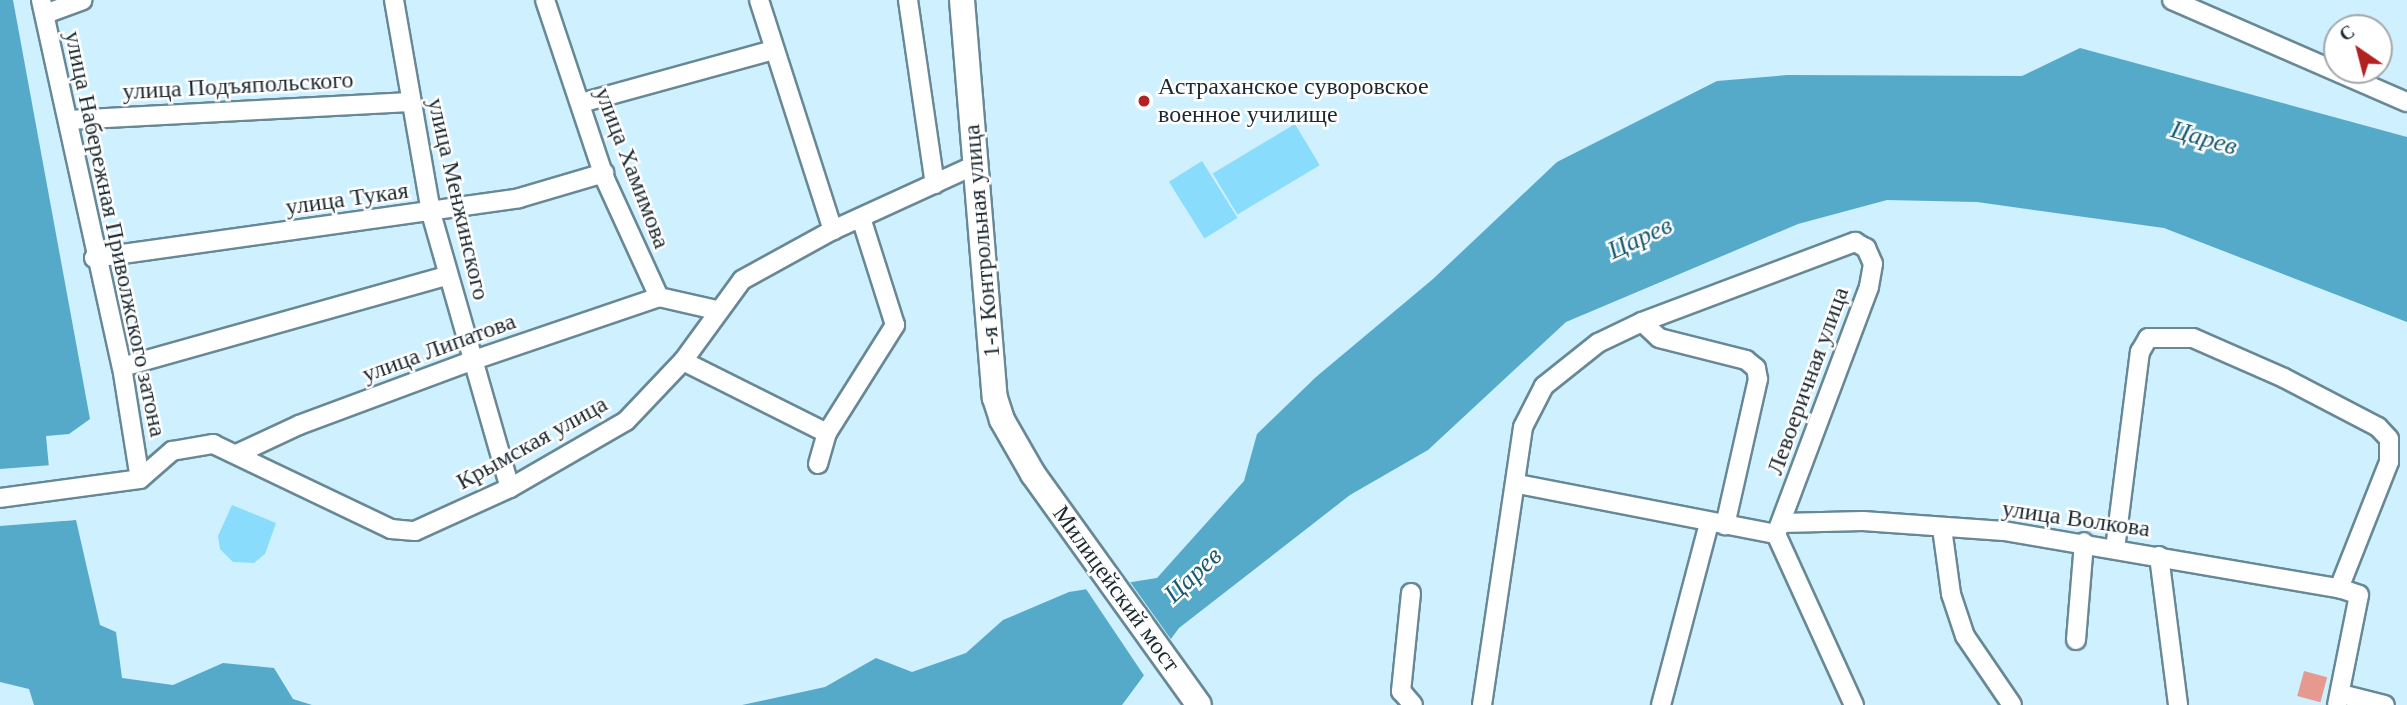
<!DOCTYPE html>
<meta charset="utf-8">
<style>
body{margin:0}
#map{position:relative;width:2407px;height:705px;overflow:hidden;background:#cef0ff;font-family:Georgia,serif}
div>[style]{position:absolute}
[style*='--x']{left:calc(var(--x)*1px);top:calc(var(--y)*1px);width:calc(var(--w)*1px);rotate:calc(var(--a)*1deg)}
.green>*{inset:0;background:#8adcfc;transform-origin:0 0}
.water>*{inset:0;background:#55a9c9}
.pier>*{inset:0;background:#cef0ff}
.building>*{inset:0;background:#e5998f;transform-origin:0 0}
.roads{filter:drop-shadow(2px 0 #688895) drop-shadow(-2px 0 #688895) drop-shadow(0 2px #688895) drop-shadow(0 -2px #688895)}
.street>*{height:18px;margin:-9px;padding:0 9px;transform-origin:9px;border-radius:9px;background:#fff}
.secondary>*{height:24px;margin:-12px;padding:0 12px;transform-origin:12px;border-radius:12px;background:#fff}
.dots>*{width:19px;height:19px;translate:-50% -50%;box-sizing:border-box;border:4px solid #fff;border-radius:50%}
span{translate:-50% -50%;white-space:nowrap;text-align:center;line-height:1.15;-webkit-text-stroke:5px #fff;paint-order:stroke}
.street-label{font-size:24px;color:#1c292f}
.poi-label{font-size:24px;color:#1c292f}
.left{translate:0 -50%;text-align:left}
.water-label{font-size:26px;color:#185b71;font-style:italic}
.north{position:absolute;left:2323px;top:14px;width:70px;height:70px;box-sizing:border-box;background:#fff;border:2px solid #a4a9ac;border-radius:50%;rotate:325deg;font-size:19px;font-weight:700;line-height:28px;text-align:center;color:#1c292f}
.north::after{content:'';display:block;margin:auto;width:24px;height:32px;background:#b22221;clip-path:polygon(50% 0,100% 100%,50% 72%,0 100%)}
</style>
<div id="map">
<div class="green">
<i style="left:1295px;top:124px;width:48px;height:96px;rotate:59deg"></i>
<i style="left:1202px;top:161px;width:67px;height:39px;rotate:58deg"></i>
<i style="clip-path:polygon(232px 505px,276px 523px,265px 554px,254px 563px,233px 562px,220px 549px,218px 536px)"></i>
</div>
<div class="water">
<i style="clip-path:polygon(0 0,13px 0,90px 419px,69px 434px,46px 436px,54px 521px,76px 520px,100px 625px,116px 632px,122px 678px,173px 685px,223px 663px,274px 668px,293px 699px,312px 705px,34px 705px,29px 689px,0 682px)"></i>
<i style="clip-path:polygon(2080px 48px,2407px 137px,2407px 322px,2164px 228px,1977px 202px,1887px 200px,1798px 224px,1566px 322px,1428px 450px,1350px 495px,1179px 628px,1122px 705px,742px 705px,825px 687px,876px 658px,912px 672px,966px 653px,1003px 620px,1069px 592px,1157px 578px,1244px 481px,1257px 434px,1316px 377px,1433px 279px,1557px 162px,1717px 81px,1788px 75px,2022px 76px)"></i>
</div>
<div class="pier">
<i style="clip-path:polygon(52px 465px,57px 518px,76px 520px,0 526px,0 469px)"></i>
<i style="clip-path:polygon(1128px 579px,1173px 642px,1147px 680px,1084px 586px)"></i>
</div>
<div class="building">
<i style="left:2304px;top:671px;width:24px;height:26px;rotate:15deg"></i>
</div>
<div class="roads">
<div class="street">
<i style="--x:41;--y:0;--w:376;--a:77.6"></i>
<i style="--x:122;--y:367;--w:113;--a:80.9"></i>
<i style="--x:394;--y:0;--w:216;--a:80.1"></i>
<i style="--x:431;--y:213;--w:286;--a:74"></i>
<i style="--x:545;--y:0;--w:189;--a:71.5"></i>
<i style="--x:605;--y:179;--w:130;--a:65.4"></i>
<i style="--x:659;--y:297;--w:58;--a:12.8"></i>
<i style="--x:759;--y:0;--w:242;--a:72.2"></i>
<i style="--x:908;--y:0;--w:186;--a:81.7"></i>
<i style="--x:2172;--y:0;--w:256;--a:23.5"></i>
<i style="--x:45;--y:14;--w:40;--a:-20.2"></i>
<i style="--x:581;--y:103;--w:199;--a:-15.4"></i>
<i style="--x:68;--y:120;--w:343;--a:-3"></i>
<i style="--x:94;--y:258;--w:429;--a:-8"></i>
<i style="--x:519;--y:198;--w:89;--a:-16.4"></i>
<i style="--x:1642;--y:322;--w:23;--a:43"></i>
<i style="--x:1659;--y:338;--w:90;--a:14.2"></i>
<i style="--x:1746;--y:360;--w:13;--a:39"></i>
<i style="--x:1756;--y:368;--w:11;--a:80"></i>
<i style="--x:1758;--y:379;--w:150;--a:102.7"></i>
<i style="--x:683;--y:361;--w:161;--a:26.6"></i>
<i style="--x:122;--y:367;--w:337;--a:-15.7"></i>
<i style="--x:239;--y:453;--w:66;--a:-25"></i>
<i style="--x:299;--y:425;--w:187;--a:-20.4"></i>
<i style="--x:474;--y:360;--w:195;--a:-18.8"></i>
<i style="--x:818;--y:464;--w:32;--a:-74"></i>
<i style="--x:827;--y:433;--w:128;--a:-57.8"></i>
<i style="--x:895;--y:325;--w:112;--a:-107.6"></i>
<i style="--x:140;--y:479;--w:43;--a:-41.2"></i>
<i style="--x:172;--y:451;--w:42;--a:-9.7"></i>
<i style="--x:213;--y:444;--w:197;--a:25.5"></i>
<i style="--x:391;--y:529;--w:24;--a:5"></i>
<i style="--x:415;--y:531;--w:104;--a:-24.4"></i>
<i style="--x:510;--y:488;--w:134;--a:-30"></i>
<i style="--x:626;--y:421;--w:83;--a:-46.5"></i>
<i style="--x:683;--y:361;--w:100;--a:-53.9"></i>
<i style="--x:742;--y:280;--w:104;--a:-28.8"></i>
<i style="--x:833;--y:230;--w:156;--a:-24.6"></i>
<i style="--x:1518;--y:484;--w:263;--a:11"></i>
<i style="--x:0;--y:498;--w:141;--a:-7.7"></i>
<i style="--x:1782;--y:523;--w:81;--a:-1.4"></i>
<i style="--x:1863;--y:521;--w:141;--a:4.1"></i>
<i style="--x:2004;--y:531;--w:340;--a:9.7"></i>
<i style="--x:2339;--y:588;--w:21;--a:19"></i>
<i style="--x:2359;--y:595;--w:112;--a:101.3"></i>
<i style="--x:1942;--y:528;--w:67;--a:82.2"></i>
<i style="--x:1951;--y:594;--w:44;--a:71.6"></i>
<i style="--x:1965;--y:636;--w:83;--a:55.7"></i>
<i style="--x:2115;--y:549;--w:199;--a:-82.8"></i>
<i style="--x:2140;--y:352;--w:16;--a:-60"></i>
<i style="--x:2148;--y:338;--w:45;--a:0"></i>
<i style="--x:2193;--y:338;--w:99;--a:23.7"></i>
<i style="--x:2284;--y:378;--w:106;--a:27.5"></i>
<i style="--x:2378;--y:427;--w:16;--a:47"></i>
<i style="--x:2389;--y:439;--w:23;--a:90"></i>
<i style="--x:2389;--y:462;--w:136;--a:111.6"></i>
<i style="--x:2159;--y:556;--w:150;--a:82.7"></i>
<i style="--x:1411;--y:593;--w:99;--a:95.8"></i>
<i style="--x:1401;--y:691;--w:18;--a:49"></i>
<i style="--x:2076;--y:640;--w:98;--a:-85.3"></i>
<i style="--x:2341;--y:694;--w:45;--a:14"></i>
<i style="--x:1482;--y:705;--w:281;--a:-81.6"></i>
<i style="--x:1523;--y:427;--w:46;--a:-62.9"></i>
<i style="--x:1544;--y:386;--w:69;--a:-38.5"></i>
<i style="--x:1598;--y:343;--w:49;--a:-25.5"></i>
<i style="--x:1642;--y:322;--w:228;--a:-20.6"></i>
<i style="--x:1855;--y:242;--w:13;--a:29"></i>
<i style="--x:1866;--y:248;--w:17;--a:66"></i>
<i style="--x:1873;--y:264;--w:23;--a:100"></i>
<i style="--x:1869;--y:287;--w:264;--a:110.6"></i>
<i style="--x:1776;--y:534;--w:188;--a:65.5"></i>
<i style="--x:1661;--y:705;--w:188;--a:-75.2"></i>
</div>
<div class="secondary">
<i style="--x:962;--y:0;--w:399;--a:85.3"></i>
<i style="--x:995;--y:398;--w:23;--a:72"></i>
<i style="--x:1002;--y:420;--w:62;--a:60.1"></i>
<i style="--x:1033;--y:474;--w:284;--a:54.3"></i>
</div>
</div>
<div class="dots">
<i style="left:1144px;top:101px;background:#b22221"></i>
</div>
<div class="street-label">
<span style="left:238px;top:86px;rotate:-3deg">улица Подъяпольского</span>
<span style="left:632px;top:168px;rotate:69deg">улица Хамимова</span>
<span style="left:347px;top:199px;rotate:-8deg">улица Тукая</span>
<span style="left:458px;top:199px;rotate:77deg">улица Менжинского</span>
<span style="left:115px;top:234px;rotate:78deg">улица Набережная Приволжского затона</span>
<span style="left:982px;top:241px;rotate:-95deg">1-я Контрольная улица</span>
<span style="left:439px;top:348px;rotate:-20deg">улица Липатова</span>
<span style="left:1808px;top:381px;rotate:-70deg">Левоеричная улица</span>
<span style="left:532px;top:443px;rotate:-29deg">Крымская улица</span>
<span style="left:2076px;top:519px;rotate:8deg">улица Волкова</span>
<span style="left:1116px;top:589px;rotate:54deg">Милицейский мост</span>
</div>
<div class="poi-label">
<span class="left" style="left:1158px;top:101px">Астраханское суворовское<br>военное училище</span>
</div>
<div class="water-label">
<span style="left:2204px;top:138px;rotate:16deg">Царев</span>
<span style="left:1640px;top:238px;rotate:-25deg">Царев</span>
<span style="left:1193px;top:575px;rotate:-43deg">Царев</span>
</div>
<div class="north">С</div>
</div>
